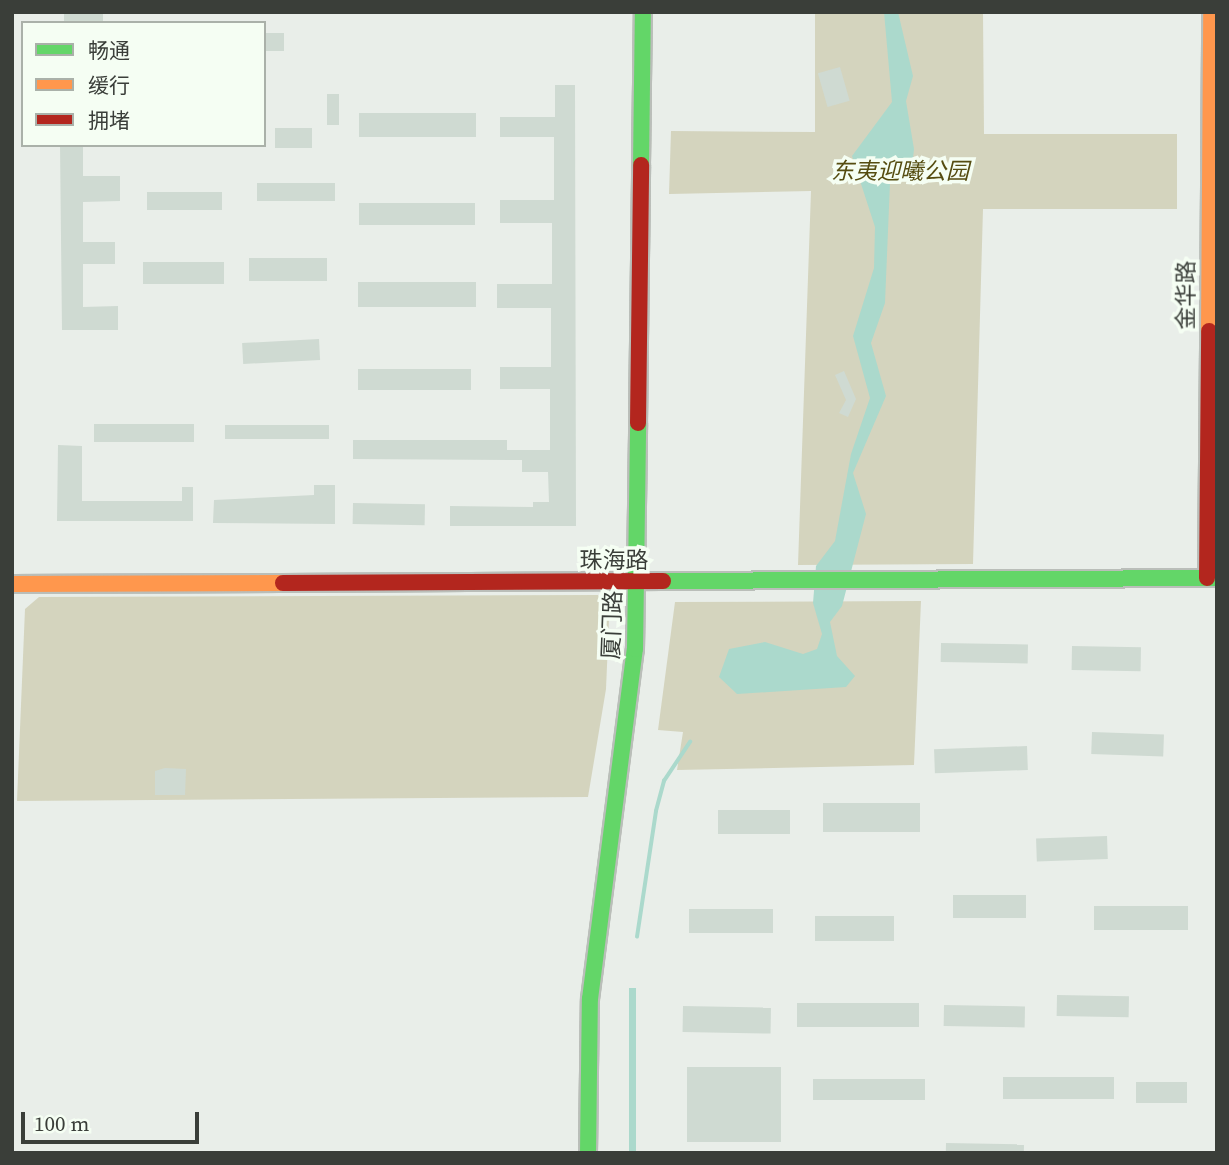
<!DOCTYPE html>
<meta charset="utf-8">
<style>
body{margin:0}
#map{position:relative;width:1229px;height:1165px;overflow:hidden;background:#e9eee9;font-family:"Source Serif 4","Noto Sans SC",serif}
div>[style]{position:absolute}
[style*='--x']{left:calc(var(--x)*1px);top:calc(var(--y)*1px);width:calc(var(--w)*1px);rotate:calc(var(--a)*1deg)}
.green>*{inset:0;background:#d4d4be}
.water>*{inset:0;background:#abd9cc;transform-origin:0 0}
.stream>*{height:3.5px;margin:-1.75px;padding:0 1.75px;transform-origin:1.75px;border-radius:1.75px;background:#abd9cc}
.building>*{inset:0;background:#cfdad2;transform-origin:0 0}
.roads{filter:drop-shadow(2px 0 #babeb9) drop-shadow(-2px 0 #babeb9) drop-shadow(0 2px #babeb9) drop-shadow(0 -2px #babeb9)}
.fast>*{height:16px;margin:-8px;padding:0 8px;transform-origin:8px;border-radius:8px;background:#63d668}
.slow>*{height:16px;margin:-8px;padding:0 8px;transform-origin:8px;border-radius:8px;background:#ff974d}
.jam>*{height:16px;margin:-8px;padding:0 8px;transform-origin:8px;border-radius:8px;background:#b3261e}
span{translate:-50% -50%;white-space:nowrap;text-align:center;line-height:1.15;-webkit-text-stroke:7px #f5fef3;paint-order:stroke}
.park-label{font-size:23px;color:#554c10;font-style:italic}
.street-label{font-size:23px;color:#3a3e39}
.frame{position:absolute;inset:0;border:14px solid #3a3e39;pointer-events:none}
.legend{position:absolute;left:21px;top:21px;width:245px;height:126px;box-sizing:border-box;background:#f5fef3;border:2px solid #aab1a9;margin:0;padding:9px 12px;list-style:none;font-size:21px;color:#3a3e39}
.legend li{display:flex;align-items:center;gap:14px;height:35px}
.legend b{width:35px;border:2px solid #aab1a9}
.scale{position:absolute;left:21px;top:1112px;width:178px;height:32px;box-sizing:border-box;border:4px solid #3a3e39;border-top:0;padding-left:9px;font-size:21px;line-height:24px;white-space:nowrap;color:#3a3e39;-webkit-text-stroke:5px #f5fef3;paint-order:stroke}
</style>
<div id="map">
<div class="green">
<i style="clip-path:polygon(815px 12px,983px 12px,984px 134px,1177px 134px,1177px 209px,983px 209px,973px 564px,798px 565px,811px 191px,669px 194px,671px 131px,815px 132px)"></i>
<i style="clip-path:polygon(598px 595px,609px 619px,606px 689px,588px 797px,17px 801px,25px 609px,39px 597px)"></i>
<i style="clip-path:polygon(921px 601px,914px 765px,677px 770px,683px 732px,658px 730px,675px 602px)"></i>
</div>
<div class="water">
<i style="clip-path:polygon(884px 12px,898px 12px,913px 76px,906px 101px,914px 149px,912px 168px,890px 183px,885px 303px,871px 343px,886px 396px,853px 473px,866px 514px,842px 606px,830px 622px,837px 656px,855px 676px,846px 687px,737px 694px,719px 677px,729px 649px,765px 642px,803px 654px,817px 649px,822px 634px,813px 603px,816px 566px,835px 541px,851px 454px,870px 398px,853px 336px,874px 268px,875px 227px,852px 156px,892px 102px)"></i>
<i style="left:629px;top:988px;width:7px;height:165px"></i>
</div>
<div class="stream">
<i style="--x:637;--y:937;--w:127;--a:-81.4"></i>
<i style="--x:656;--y:811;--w:31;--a:-75"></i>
<i style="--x:664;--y:781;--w:47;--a:-56.3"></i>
</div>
<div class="building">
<i style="left:64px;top:12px;width:39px;height:11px"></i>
<i style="left:264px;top:33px;width:20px;height:18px"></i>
<i style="left:840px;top:67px;width:35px;height:23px;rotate:74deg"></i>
<i style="clip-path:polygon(555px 85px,575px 85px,576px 526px,450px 526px,450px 506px,533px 507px,533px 502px,549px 502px,548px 472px,522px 472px,522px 460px,353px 459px,353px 440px,507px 440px,507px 450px,550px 450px,550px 389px,500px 389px,500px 367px,551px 367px,551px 308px,497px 308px,497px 284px,552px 284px,552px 223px,500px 223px,500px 200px,554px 200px,554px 137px,500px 137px,500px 117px,555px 117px)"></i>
<i style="left:327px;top:94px;width:12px;height:31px"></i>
<i style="left:476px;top:113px;width:24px;height:117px;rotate:90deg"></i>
<i style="left:312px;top:128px;width:20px;height:37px;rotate:90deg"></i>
<i style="clip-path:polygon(60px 145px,83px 145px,83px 176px,120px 176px,120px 201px,83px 202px,83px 242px,115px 242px,115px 264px,83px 264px,83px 307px,118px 306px,118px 330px,62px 330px)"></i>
<i style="left:257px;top:183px;width:78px;height:18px"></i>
<i style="left:147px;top:192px;width:75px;height:18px"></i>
<i style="left:359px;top:203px;width:116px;height:22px"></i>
<i style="left:249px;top:258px;width:78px;height:23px"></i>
<i style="left:143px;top:262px;width:81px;height:22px"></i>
<i style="left:358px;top:282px;width:118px;height:25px"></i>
<i style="left:319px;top:339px;width:21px;height:77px;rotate:87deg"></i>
<i style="left:358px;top:369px;width:113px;height:21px"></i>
<i style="clip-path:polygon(844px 371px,856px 399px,848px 417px,839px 413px,846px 400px,835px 375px)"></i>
<i style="left:194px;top:424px;width:18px;height:100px;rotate:90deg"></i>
<i style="left:329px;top:425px;width:14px;height:104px;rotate:90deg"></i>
<i style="clip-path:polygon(58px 445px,82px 446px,82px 501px,182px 501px,182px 487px,193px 487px,193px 521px,57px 521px)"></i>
<i style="clip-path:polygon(314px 485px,335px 485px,335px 524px,213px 523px,214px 500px,314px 495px)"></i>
<i style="left:353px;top:503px;width:72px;height:21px;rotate:1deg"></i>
<i style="left:941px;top:643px;width:87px;height:19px;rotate:1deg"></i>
<i style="left:1072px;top:646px;width:69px;height:24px;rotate:1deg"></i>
<i style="left:1092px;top:732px;width:72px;height:22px;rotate:2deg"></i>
<i style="left:1027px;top:746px;width:24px;height:93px;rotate:88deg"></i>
<i style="clip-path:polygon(165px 768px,186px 769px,185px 795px,155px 795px,155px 771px)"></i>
<i style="left:920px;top:803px;width:29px;height:97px;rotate:90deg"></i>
<i style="left:718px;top:810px;width:72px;height:24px"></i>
<i style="left:1107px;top:836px;width:23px;height:71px;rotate:88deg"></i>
<i style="left:1026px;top:895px;width:23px;height:73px;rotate:90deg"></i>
<i style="left:1094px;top:906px;width:94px;height:24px"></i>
<i style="left:689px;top:909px;width:84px;height:24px"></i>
<i style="left:894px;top:916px;width:25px;height:79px;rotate:90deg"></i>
<i style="left:1057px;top:995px;width:72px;height:21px;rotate:1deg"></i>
<i style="left:797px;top:1003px;width:122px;height:24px"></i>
<i style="left:944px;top:1005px;width:81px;height:21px;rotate:1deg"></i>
<i style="left:683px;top:1006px;width:88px;height:26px;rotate:1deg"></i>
<i style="left:687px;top:1067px;width:94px;height:75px"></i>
<i style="left:1003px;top:1077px;width:111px;height:22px"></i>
<i style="left:813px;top:1079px;width:112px;height:21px"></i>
<i style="left:1136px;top:1082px;width:51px;height:21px"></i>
<i style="left:946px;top:1143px;width:78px;height:10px;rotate:1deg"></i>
</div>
<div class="roads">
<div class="fast">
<i style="--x:641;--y:165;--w:153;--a:-89.3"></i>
<i style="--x:663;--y:581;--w:554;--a:-0.31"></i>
<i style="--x:588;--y:1153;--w:154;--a:-89.3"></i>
<i style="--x:590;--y:999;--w:353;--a:-82.7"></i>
<i style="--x:635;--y:649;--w:226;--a:-89.2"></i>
</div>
<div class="slow">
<i style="--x:1209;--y:331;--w:319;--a:-89.6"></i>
<i style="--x:12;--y:584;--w:271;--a:-0.2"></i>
</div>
<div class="jam">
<i style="--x:638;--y:423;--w:258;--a:-89.3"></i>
<i style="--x:1207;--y:578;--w:247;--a:-89.5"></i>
<i style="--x:283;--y:583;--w:380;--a:-0.3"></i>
</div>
</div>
<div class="park-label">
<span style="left:900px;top:171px">东夷迎曦公园</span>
</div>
<div class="street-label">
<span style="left:1186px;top:295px;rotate:-90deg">金华路</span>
<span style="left:614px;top:560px">珠海路</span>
<span style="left:612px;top:625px;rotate:-88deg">厦门路</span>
</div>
<div class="frame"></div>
<ul class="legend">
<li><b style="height:9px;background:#63d668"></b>畅通</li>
<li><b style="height:9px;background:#ff974d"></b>缓行</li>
<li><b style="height:9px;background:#b3261e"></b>拥堵</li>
</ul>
<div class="scale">100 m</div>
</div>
